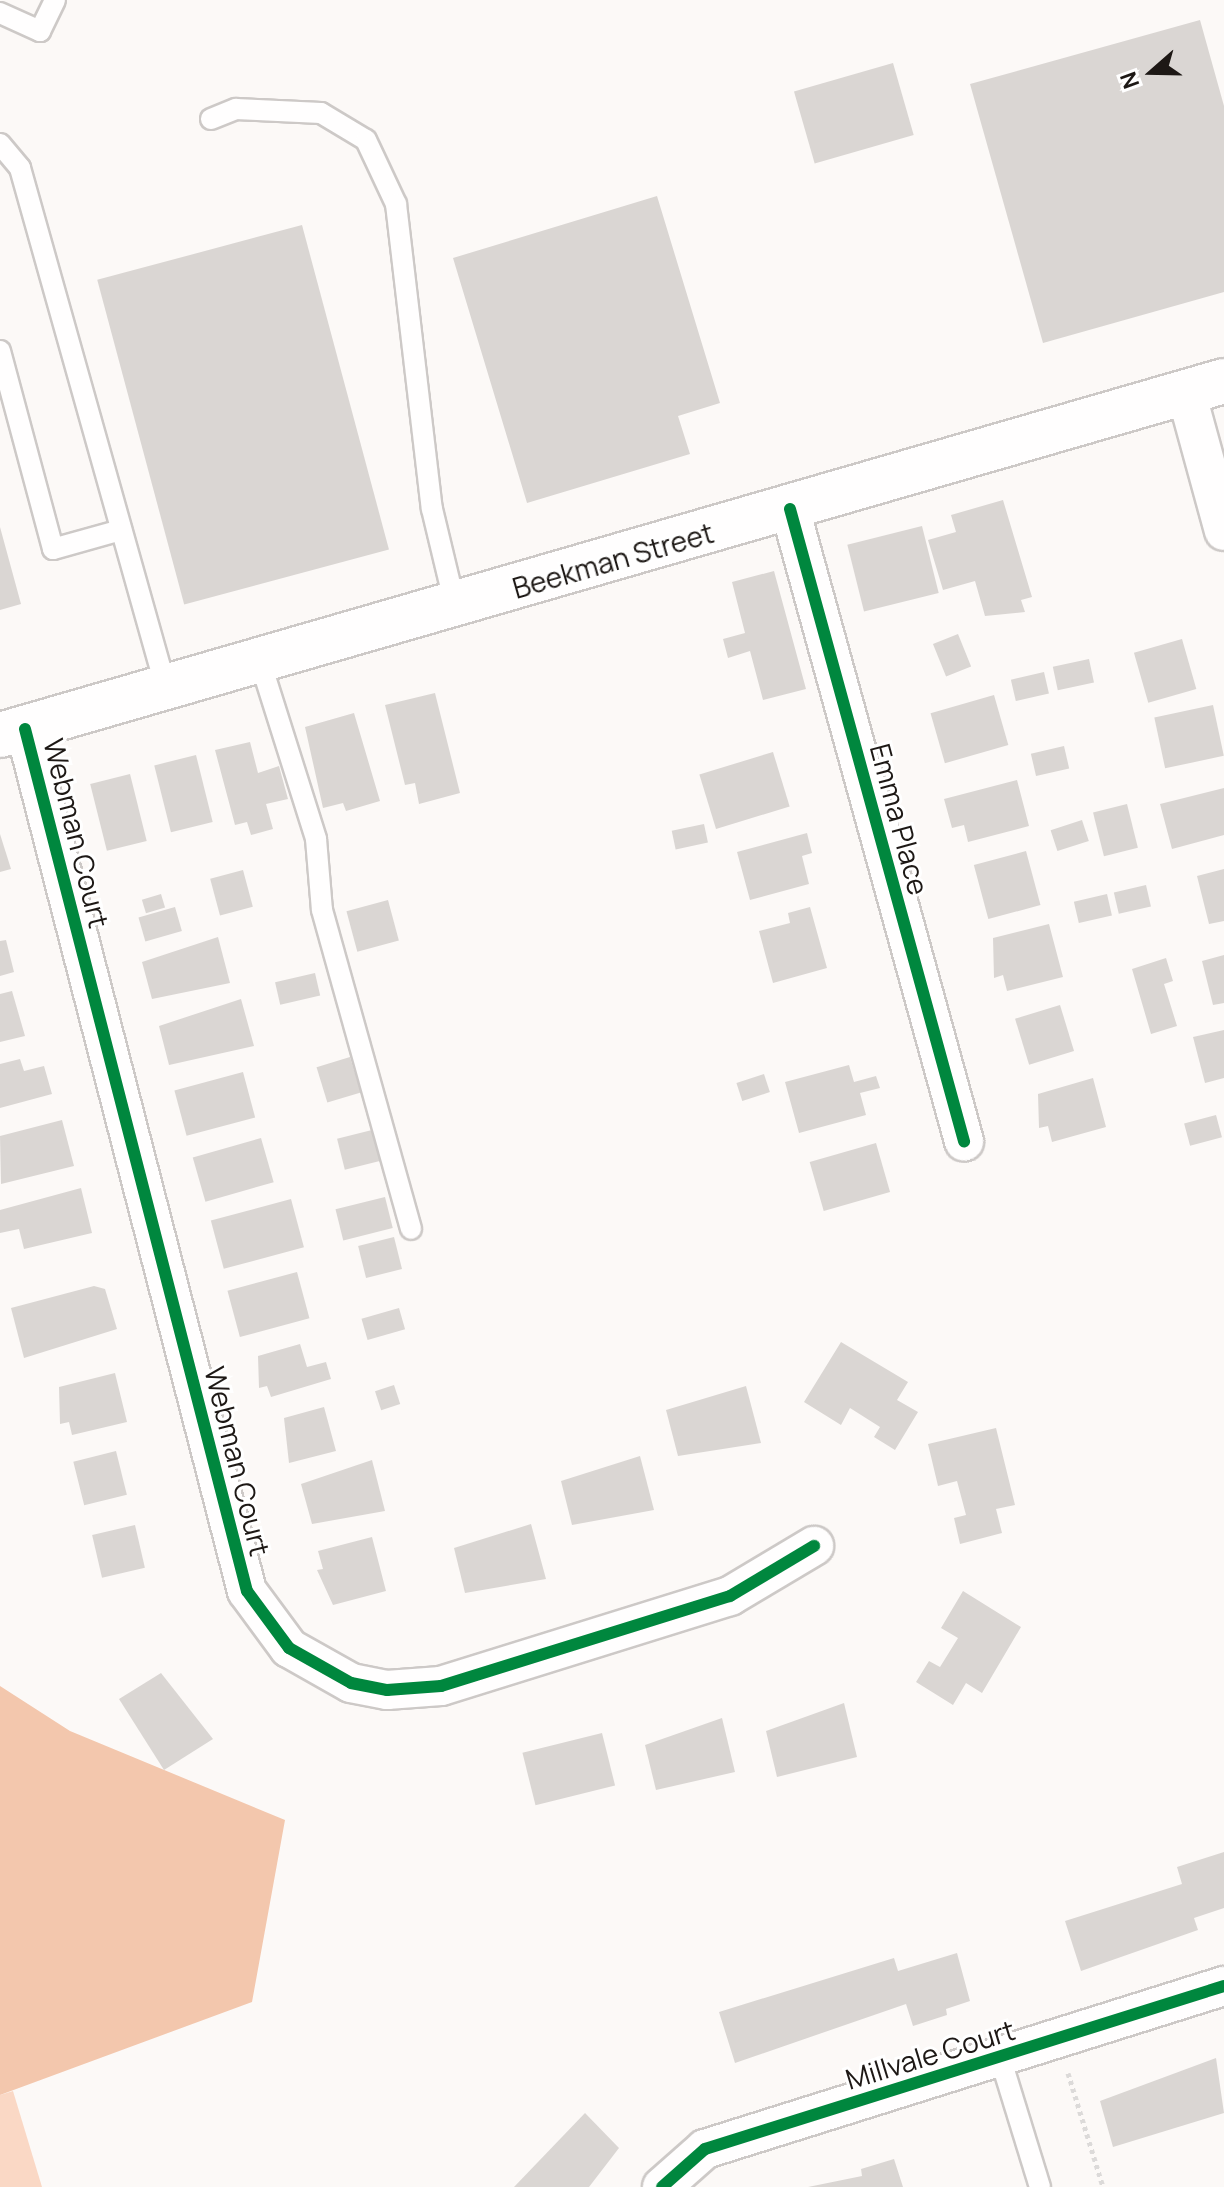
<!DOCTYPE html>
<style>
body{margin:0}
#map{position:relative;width:1224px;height:2187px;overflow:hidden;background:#fcf9f7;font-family:Manrope,sans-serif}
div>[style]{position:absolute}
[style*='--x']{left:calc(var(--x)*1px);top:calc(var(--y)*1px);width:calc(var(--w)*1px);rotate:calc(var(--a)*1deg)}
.green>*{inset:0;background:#fad8c5}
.forest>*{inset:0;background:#f3c7ad}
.building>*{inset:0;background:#dad6d3;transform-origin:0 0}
.path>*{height:5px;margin-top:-2.5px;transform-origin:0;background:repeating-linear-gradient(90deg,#dcdad9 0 4px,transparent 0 8px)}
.roads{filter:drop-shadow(2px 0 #cdc9c7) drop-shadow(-2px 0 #cdc9c7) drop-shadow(0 2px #cdc9c7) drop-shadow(0 -2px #cdc9c7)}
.service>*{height:20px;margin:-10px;padding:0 10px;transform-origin:10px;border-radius:10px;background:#fffefe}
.minor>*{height:38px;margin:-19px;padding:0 19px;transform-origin:19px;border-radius:19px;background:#fffefe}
.secondary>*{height:44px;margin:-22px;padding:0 22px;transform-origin:22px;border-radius:22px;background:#fffefe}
.cycleway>*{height:12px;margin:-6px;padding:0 6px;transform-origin:6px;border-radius:6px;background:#00873e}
span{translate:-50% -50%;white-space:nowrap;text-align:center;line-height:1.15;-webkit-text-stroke:6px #fff;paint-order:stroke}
.street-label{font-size:28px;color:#1d1815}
.north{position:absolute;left:1112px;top:32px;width:80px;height:80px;-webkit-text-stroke:6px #fff;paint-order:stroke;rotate:250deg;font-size:22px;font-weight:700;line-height:32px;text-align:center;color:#1d1815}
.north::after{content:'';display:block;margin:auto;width:28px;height:36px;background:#1d1815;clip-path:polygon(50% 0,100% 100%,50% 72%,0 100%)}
</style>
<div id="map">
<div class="green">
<i style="clip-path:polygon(13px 2091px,42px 2187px,0 2187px,0 2095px)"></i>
</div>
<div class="forest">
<i style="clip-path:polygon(0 1686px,70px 1731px,285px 1820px,252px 2002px,0 2095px)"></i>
</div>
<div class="building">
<i style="clip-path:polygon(1200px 20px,1224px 106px,1224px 292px,1043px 343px,970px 84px)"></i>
<i style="left:893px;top:63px;width:75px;height:103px;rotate:74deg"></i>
<i style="clip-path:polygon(657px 196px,720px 403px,678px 416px,690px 454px,527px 503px,453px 258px)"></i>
<i style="left:302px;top:225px;width:336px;height:212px;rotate:75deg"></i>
<i style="clip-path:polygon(1003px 500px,1032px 597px,1021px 600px,1025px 612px,985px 616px,975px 581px,943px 590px,928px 540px,956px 532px,951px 515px)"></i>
<i style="left:922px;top:526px;width:69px;height:77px;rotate:76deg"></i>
<i style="clip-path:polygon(0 527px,21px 604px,0 610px)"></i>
<i style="clip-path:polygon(774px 571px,806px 689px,763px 700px,750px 651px,728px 658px,723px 639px,745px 633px,732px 582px)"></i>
<i style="left:958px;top:634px;width:35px;height:27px;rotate:68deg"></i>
<i style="left:1182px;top:639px;width:52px;height:50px;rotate:74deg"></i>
<i style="left:1089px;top:659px;width:24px;height:37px;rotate:78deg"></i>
<i style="left:1044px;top:672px;width:22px;height:34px;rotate:77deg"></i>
<i style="clip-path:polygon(435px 693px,460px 793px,419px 804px,415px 783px,405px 785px,385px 705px)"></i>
<i style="left:994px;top:695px;width:52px;height:66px;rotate:74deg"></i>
<i style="left:1213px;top:705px;width:52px;height:60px;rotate:78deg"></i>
<i style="clip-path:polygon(354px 713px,380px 801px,346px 811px,343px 803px,323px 808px,305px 727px)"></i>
<i style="clip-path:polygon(250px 742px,258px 773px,279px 766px,288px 799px,266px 804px,273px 829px,251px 835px,247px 822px,235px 825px,215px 750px)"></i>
<i style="left:1064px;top:746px;width:23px;height:34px;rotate:77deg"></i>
<i style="left:773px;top:752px;width:57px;height:77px;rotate:73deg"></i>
<i style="left:196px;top:755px;width:69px;height:43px;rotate:76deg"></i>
<i style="left:130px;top:774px;width:69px;height:41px;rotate:76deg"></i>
<i style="clip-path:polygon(1017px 780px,1029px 826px,968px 842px,964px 825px,952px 828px,944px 799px)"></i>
<i style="clip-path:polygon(1224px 788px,1224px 835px,1172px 849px,1160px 804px)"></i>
<i style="left:1127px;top:804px;width:45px;height:35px;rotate:76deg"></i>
<i style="left:1082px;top:820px;width:22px;height:33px;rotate:72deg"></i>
<i style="left:704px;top:824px;width:19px;height:33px;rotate:78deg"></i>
<i style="clip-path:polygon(807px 833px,812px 853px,802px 856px,809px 884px,750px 900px,737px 852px)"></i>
<i style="clip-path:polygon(0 834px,11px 869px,0 872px)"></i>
<i style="left:1026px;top:851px;width:56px;height:54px;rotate:75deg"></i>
<i style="clip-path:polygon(1224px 869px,1224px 921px,1209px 924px,1197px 876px)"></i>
<i style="left:243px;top:870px;width:38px;height:34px;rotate:75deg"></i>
<i style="left:1146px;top:885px;width:22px;height:33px;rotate:77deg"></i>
<i style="left:161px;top:894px;width:14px;height:20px;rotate:73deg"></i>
<i style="left:1107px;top:894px;width:22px;height:34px;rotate:77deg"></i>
<i style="left:388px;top:900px;width:42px;height:43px;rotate:75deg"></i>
<i style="left:175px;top:907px;width:25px;height:38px;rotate:74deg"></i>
<i style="clip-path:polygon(810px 907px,827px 968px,773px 983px,759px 931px,790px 923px,788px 913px)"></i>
<i style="clip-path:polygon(1049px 924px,1063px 977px,1007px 991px,1003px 975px,994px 978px,993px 938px)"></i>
<i style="clip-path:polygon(218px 937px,230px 983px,152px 999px,142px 962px)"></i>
<i style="clip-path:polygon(6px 940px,14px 972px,0 976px,0 941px)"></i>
<i style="clip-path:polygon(1224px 955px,1224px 1003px,1213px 1005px,1202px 961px)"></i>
<i style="clip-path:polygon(1166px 958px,1173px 981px,1164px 984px,1177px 1026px,1151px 1034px,1132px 969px)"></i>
<i style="left:315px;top:973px;width:23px;height:41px;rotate:77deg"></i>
<i style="clip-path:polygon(12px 991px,25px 1036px,0 1042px,0 994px)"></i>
<i style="clip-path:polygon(241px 999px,254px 1046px,169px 1065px,159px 1026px)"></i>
<i style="left:1060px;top:1005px;width:48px;height:47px;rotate:73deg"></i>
<i style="clip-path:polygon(1224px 1030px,1224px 1078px,1205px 1083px,1193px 1037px)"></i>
<i style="left:350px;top:1057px;width:37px;height:35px;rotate:73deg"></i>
<i style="clip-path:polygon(20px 1059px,24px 1071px,44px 1066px,52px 1094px,0 1108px,0 1064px)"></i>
<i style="clip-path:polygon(849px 1065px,854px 1082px,876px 1076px,880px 1088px,860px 1093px,866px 1115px,799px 1133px,785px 1082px)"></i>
<i style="left:243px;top:1072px;width:47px;height:71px;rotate:75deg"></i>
<i style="left:764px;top:1074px;width:19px;height:29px;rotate:72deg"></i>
<i style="clip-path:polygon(1093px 1078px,1106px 1127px,1052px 1142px,1048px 1126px,1039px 1128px,1038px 1094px)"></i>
<i style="left:1216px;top:1115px;width:23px;height:33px;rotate:75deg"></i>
<i style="clip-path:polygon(62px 1120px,74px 1166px,1px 1184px,0 1136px)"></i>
<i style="left:372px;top:1130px;width:32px;height:36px;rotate:76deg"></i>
<i style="left:261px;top:1138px;width:46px;height:71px;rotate:74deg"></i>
<i style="left:876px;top:1143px;width:51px;height:69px;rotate:74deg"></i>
<i style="clip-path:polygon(81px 1188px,92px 1233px,24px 1249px,19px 1229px,0 1233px,0 1210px)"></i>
<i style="left:385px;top:1197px;width:32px;height:51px;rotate:76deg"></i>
<i style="left:291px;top:1199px;width:50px;height:83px;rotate:75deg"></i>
<i style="left:394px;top:1237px;width:33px;height:37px;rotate:76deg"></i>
<i style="left:297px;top:1272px;width:48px;height:72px;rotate:75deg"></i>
<i style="clip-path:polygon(94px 1286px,105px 1289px,117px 1329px,24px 1358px,11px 1308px)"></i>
<i style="left:399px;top:1308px;width:22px;height:39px;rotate:74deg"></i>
<i style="clip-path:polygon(841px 1342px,908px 1382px,897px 1400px,918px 1412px,895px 1450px,874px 1437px,880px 1427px,850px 1408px,841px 1425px,804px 1402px)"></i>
<i style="clip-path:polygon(300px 1344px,307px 1367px,326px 1362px,331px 1379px,271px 1397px,267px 1386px,259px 1388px,258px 1356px)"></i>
<i style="clip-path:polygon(115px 1373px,127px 1422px,72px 1435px,69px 1422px,60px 1424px,59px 1387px)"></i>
<i style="left:394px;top:1385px;width:20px;height:20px;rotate:72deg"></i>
<i style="clip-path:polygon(746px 1386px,761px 1443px,678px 1456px,666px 1410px)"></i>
<i style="clip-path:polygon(324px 1407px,336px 1451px,289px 1463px,284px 1418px)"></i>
<i style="clip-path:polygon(996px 1428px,1015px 1505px,996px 1509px,1002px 1533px,960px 1544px,954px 1518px,966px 1515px,957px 1481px,938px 1486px,928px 1444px)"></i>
<i style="left:116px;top:1451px;width:45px;height:44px;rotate:76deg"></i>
<i style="clip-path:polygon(640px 1456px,654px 1510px,572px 1525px,561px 1481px)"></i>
<i style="clip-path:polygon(372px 1460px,385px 1511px,312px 1524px,301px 1484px)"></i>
<i style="clip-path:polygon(531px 1524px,546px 1579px,465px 1593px,454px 1548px)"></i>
<i style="left:135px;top:1525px;width:44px;height:44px;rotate:77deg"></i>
<i style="clip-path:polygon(372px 1537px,386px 1591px,333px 1605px,317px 1570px,323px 1569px,318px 1551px)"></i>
<i style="clip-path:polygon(963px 1591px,1021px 1627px,982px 1693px,966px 1683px,953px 1705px,916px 1682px,929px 1661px,940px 1667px,958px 1638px,941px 1628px)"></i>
<i style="clip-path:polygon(161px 1673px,213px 1739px,164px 1770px,119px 1699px)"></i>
<i style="clip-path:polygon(844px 1703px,857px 1757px,777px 1777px,766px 1731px)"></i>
<i style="clip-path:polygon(722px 1718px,735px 1772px,656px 1790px,645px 1745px)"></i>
<i style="left:602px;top:1733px;width:54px;height:82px;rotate:76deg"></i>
<i style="clip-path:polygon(1224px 1852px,1224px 1908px,1194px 1918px,1198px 1930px,1081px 1971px,1065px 1921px,1182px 1884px,1177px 1867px)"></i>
<i style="clip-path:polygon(957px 1953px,970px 2001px,946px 2009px,947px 2015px,913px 2026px,906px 2004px,735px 2063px,719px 2012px,894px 1958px,898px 1971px)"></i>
<i style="clip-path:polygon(1216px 2058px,1224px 2113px,1113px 2147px,1100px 2101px)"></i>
<i style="clip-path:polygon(585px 2113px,619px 2148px,589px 2187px,514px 2187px)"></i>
<i style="clip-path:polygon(894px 2159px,903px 2187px,808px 2187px,862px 2176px,861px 2169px)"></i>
</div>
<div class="path">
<i style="--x:1068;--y:2073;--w:119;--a:72.9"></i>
</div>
<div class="roads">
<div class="service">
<i style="--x:0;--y:13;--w:44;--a:24.2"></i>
<i style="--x:40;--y:31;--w:34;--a:-64"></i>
<i style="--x:211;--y:119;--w:27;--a:-22"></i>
<i style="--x:236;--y:109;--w:85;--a:2.7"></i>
<i style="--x:321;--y:113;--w:52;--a:31"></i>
<i style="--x:366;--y:140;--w:71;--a:64.9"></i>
<i style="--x:396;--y:204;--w:307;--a:83.3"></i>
<i style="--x:432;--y:509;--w:99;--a:76.5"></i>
<i style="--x:0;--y:144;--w:31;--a:50"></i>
<i style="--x:20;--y:168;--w:540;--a:74.32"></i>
<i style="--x:0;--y:351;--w:205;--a:75"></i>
<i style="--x:53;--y:549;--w:71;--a:-15.6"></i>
<i style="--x:260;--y:661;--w:187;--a:72.5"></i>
<i style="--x:316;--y:839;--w:71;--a:85.2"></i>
<i style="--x:322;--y:910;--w:331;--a:74.4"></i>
<i style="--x:1000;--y:2057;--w:136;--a:72.9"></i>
</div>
<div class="minor">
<i style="--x:1186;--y:392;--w:144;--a:74.7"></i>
<i style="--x:790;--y:509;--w:656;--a:74.61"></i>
<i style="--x:25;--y:729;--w:890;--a:75.56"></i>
<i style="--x:247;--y:1591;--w:71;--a:53.6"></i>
<i style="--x:289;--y:1648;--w:71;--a:29.4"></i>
<i style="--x:351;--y:1683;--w:37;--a:11"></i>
<i style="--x:387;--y:1690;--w:54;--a:-4.2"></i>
<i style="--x:441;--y:1686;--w:303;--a:-17.3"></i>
<i style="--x:730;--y:1596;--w:98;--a:-30.8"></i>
<i style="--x:662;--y:2187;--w:57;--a:-41.5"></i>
<i style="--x:705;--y:2149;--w:544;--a:-17.44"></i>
</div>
<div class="secondary">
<i style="--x:0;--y:735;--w:1274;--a:-16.13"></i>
</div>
</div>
<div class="cycleway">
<i style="--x:790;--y:509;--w:656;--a:74.61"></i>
<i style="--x:25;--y:729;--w:890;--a:75.56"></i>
<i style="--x:247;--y:1591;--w:71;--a:53.6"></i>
<i style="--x:289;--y:1648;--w:71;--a:29.4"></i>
<i style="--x:351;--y:1683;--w:37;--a:11"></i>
<i style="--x:387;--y:1690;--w:54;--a:-4.2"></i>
<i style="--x:441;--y:1686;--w:303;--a:-17.3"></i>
<i style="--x:730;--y:1596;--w:98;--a:-30.8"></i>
<i style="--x:662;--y:2187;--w:57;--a:-41.5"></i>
<i style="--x:705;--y:2149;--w:544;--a:-17.44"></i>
</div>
<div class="street-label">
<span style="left:613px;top:560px;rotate:-16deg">Beekman Street</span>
<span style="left:900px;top:819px;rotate:75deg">Emma Place</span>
<span style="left:77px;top:833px;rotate:76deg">Webman Court</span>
<span style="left:238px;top:1461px;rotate:76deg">Webman Court</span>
<span style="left:930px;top:2054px;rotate:-17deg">Millvale Court</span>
</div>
<div class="north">N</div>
</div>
